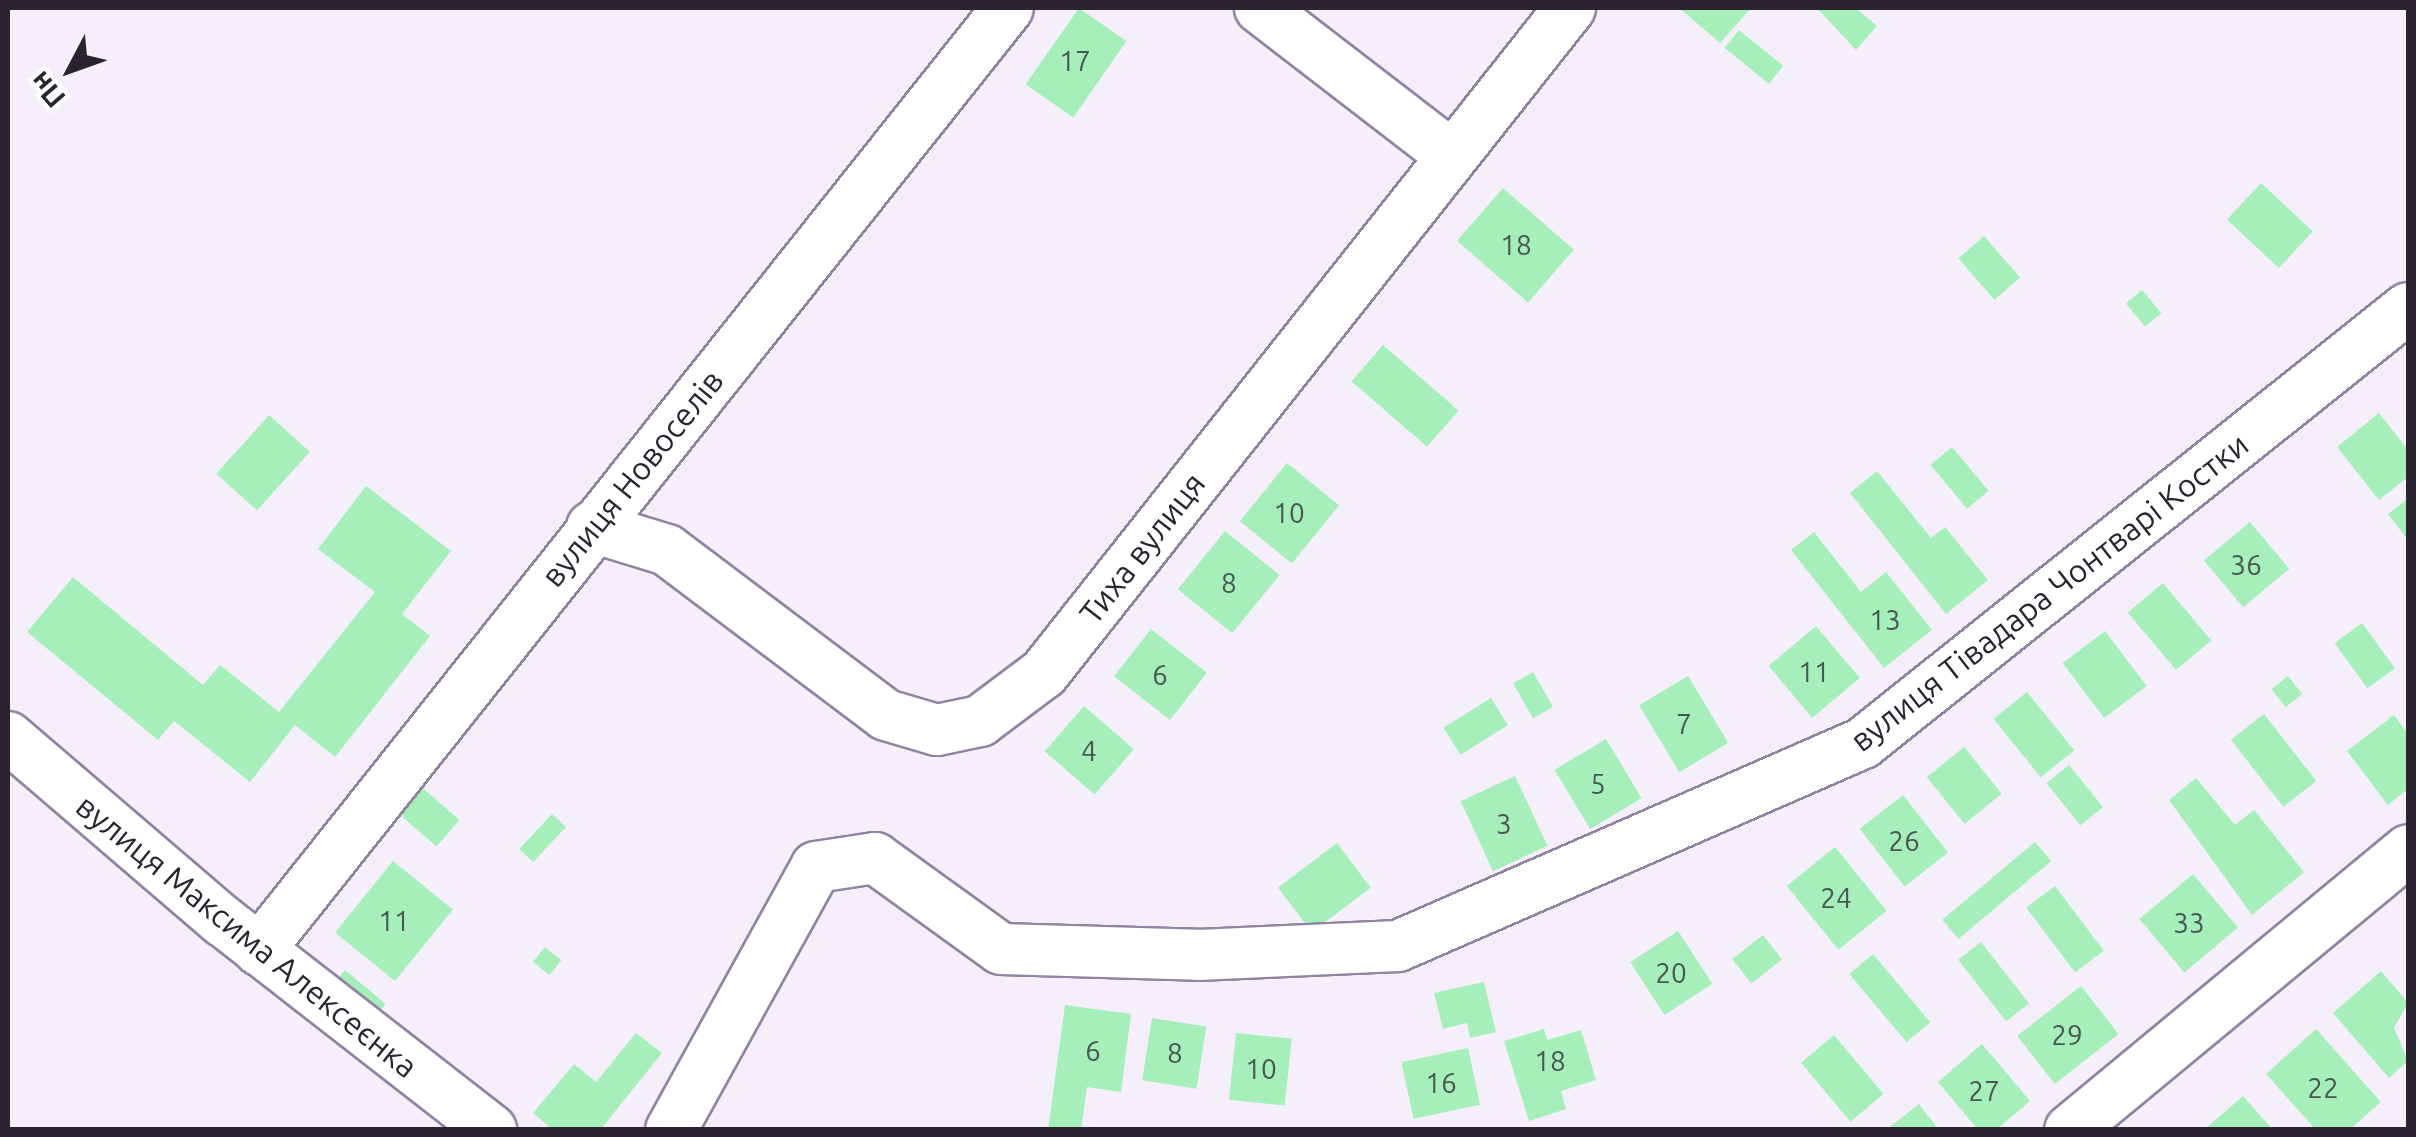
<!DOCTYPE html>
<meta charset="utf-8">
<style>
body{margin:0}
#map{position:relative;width:2416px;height:1137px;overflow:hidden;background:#f5effc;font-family:Ubuntu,sans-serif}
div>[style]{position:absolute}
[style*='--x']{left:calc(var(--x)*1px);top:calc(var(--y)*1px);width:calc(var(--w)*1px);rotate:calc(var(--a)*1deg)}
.building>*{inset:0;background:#a6efba;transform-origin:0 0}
.roads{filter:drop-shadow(2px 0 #9183a2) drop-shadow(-2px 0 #9183a2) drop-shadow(0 2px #9183a2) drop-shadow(0 -2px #9183a2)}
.minor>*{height:50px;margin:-25px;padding:0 25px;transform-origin:25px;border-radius:25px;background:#fff}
span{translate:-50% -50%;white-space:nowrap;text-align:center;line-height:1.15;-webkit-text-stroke:9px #fff;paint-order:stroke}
.number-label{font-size:28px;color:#485752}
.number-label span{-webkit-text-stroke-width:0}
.street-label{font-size:32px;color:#292430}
.frame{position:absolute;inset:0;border:10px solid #292430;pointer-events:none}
.north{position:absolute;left:20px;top:20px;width:100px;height:100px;-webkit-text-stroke:8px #fff;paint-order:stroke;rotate:229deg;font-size:28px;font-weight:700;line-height:40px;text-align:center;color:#292430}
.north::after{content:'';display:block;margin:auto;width:35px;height:45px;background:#292430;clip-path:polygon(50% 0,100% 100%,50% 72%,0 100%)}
</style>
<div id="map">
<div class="building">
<i style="left:1079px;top:8px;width:58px;height:93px;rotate:35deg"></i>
<i style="clip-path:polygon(1679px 8px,1751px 8px,1720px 43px)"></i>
<i style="clip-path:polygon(1817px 8px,1856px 8px,1877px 26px,1856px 50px)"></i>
<i style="left:1739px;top:30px;width:57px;height:23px;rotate:39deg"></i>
<i style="left:2261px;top:183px;width:71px;height:50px;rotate:43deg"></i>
<i style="left:1503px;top:188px;width:94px;height:70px;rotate:41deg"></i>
<i style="left:1984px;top:236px;width:55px;height:34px;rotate:49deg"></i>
<i style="left:2142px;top:290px;width:30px;height:21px;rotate:50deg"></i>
<i style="left:1383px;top:345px;width:100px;height:48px;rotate:41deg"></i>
<i style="clip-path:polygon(2379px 413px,2408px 450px,2408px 477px,2379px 500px,2337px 447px)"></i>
<i style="left:269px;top:415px;width:55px;height:79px;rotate:42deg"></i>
<i style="left:1952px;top:447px;width:57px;height:28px;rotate:50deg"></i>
<i style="left:1287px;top:463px;width:67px;height:75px;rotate:39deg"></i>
<i style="clip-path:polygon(1877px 471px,1931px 538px,1945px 527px,1988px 580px,1946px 614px,1850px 493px)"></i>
<i style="clip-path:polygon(366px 486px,451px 551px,402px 614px,430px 636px,335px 757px,295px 725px,250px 782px,174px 721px,158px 740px,27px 632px,73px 577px,203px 685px,220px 665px,279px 712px,375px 592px,318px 549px)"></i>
<i style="clip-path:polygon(2406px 500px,2408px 504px,2408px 540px,2388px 514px)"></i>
<i style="left:2250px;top:522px;width:61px;height:60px;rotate:50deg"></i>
<i style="left:1225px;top:531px;width:70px;height:75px;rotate:39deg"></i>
<i style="clip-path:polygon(1814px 532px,1861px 592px,1886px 572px,1932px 630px,1884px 668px,1791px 550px)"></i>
<i style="left:2163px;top:583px;width:75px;height:46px;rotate:50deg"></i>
<i style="left:2362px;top:623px;width:56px;height:34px;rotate:54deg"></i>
<i style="left:1816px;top:626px;width:68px;height:62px;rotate:50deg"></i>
<i style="left:1151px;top:629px;width:71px;height:60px;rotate:38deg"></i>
<i style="left:2105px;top:631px;width:69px;height:53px;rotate:53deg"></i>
<i style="left:1533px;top:672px;width:40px;height:23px;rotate:60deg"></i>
<i style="left:1688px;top:676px;width:78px;height:57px;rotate:59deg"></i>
<i style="left:2288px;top:676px;width:23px;height:21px;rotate:52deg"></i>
<i style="left:2027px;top:692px;width:75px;height:43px;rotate:51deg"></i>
<i style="left:1491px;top:698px;width:32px;height:56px;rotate:58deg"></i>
<i style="left:1084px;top:706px;width:66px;height:60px;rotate:41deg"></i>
<i style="left:2264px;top:714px;width:85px;height:42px;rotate:52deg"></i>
<i style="clip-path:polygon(2394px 715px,2408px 734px,2408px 789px,2388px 805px,2347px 751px)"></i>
<i style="left:1606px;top:739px;width:69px;height:60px;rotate:59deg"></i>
<i style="left:1964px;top:747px;width:60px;height:48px;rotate:51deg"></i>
<i style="left:2069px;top:765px;width:54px;height:29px;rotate:51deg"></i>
<i style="left:1515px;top:776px;width:77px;height:60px;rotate:65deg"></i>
<i style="clip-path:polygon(2196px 778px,2235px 825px,2254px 810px,2304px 872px,2252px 915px,2169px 800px)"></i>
<i style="left:418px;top:784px;width:55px;height:35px;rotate:41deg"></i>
<i style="left:1903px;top:795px;width:73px;height:55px;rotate:52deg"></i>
<i style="left:552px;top:814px;width:19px;height:48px;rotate:43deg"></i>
<i style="left:2035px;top:842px;width:25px;height:121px;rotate:50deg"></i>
<i style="left:1337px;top:843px;width:56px;height:74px;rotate:53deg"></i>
<i style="left:1835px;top:847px;width:82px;height:62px;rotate:51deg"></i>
<i style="left:393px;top:861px;width:77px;height:92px;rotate:39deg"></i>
<i style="left:2193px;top:874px;width:70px;height:70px;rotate:50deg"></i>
<i style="left:2055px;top:886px;width:81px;height:36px;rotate:53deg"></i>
<i style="left:1678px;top:931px;width:63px;height:57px;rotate:57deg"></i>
<i style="left:1763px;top:935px;width:31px;height:39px;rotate:52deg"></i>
<i style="left:1981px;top:942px;width:78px;height:29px;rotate:52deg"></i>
<i style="left:545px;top:947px;width:21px;height:19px;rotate:39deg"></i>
<i style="left:1873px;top:954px;width:89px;height:31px;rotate:50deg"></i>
<i style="left:345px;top:970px;width:53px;height:23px;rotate:40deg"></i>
<i style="clip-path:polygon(2381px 971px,2408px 1003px,2394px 1028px,2408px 1061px,2389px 1078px,2333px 1013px)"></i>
<i style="clip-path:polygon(1484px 982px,1496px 1032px,1470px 1038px,1467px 1023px,1443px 1029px,1434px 993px)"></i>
<i style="left:2081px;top:986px;width:61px;height:81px;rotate:52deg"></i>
<i style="clip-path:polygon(1065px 1005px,1131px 1014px,1121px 1092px,1087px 1087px,1081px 1130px,1048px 1130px)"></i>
<i style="left:1152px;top:1018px;width:55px;height:63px;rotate:9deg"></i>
<i style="clip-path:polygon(1544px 1029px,1547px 1040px,1581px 1030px,1596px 1080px,1561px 1091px,1566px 1109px,1529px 1121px,1504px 1041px)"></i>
<i style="clip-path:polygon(2316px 1029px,2381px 1102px,2349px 1130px,2316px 1130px,2266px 1074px)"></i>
<i style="clip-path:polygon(636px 1033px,662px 1053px,600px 1130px,553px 1130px,533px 1113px,574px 1064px,596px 1082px)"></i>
<i style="left:1236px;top:1033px;width:56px;height:67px;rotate:6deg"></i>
<i style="left:1834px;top:1035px;width:77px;height:43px;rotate:50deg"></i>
<i style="clip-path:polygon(1982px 1044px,2030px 1101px,1996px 1130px,1978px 1130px,1938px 1082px)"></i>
<i style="left:1468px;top:1048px;width:58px;height:68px;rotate:78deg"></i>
<i style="clip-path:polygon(2243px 1096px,2273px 1130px,2204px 1130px)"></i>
<i style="clip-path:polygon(1919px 1104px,1939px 1130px,1886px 1130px)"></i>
</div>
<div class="roads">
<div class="minor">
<i style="--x:1260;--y:8;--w:242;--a:37.6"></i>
<i style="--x:592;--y:527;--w:78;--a:17"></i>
<i style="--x:667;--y:550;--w:274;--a:37"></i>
<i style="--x:886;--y:715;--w:53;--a:16.4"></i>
<i style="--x:937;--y:730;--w:44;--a:-11.8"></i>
<i style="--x:980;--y:721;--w:80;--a:-36.9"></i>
<i style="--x:1044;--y:673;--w:848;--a:-51.66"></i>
<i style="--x:8;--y:737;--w:283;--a:40.6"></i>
<i style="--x:223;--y:921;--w:340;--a:37.9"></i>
<i style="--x:259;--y:950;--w:1203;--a:-51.51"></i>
<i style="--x:671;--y:1130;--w:300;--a:-61.1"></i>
<i style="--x:816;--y:867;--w:60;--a:-8.7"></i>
<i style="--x:875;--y:858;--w:155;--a:35.8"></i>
<i style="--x:1001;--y:949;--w:197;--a:1.7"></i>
<i style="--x:1198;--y:955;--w:200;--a:-2.6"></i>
<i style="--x:1398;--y:946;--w:507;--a:-23.58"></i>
<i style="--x:1863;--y:743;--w:697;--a:-38.6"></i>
<i style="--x:2070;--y:1130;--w:439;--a:-39.6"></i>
</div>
</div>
<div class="number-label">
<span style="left:1075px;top:61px">17</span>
<span style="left:1516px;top:245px">18</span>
<span style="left:1289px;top:513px">10</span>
<span style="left:2246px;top:565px">36</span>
<span style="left:1229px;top:583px">8</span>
<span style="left:1885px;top:620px">13</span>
<span style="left:1814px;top:672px">11</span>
<span style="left:1160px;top:675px">6</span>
<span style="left:1684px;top:724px">7</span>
<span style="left:1089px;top:751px">4</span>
<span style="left:1598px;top:784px">5</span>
<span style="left:1504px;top:824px">3</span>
<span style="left:1904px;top:841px">26</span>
<span style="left:1836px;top:898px">24</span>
<span style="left:394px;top:921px">11</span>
<span style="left:2189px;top:923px">33</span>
<span style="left:1671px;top:973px">20</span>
<span style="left:2067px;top:1035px">29</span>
<span style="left:1093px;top:1051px">6</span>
<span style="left:1175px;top:1053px">8</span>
<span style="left:1550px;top:1061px">18</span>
<span style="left:1261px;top:1069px">10</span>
<span style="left:1441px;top:1083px">16</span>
<span style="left:2323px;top:1088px">22</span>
<span style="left:1984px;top:1091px">27</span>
</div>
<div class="street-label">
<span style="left:632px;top:478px;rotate:-51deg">вулиця Новоселів</span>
<span style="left:1142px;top:548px;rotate:-52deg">Тиха вулиця</span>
<span style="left:2049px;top:592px;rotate:-38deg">вулиця Тівадара Чонтварі Костки</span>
<span style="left:247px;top:936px;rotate:39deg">вулиця Максима Алексеєнка</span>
</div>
<div class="frame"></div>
<div class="north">Пн</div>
</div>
